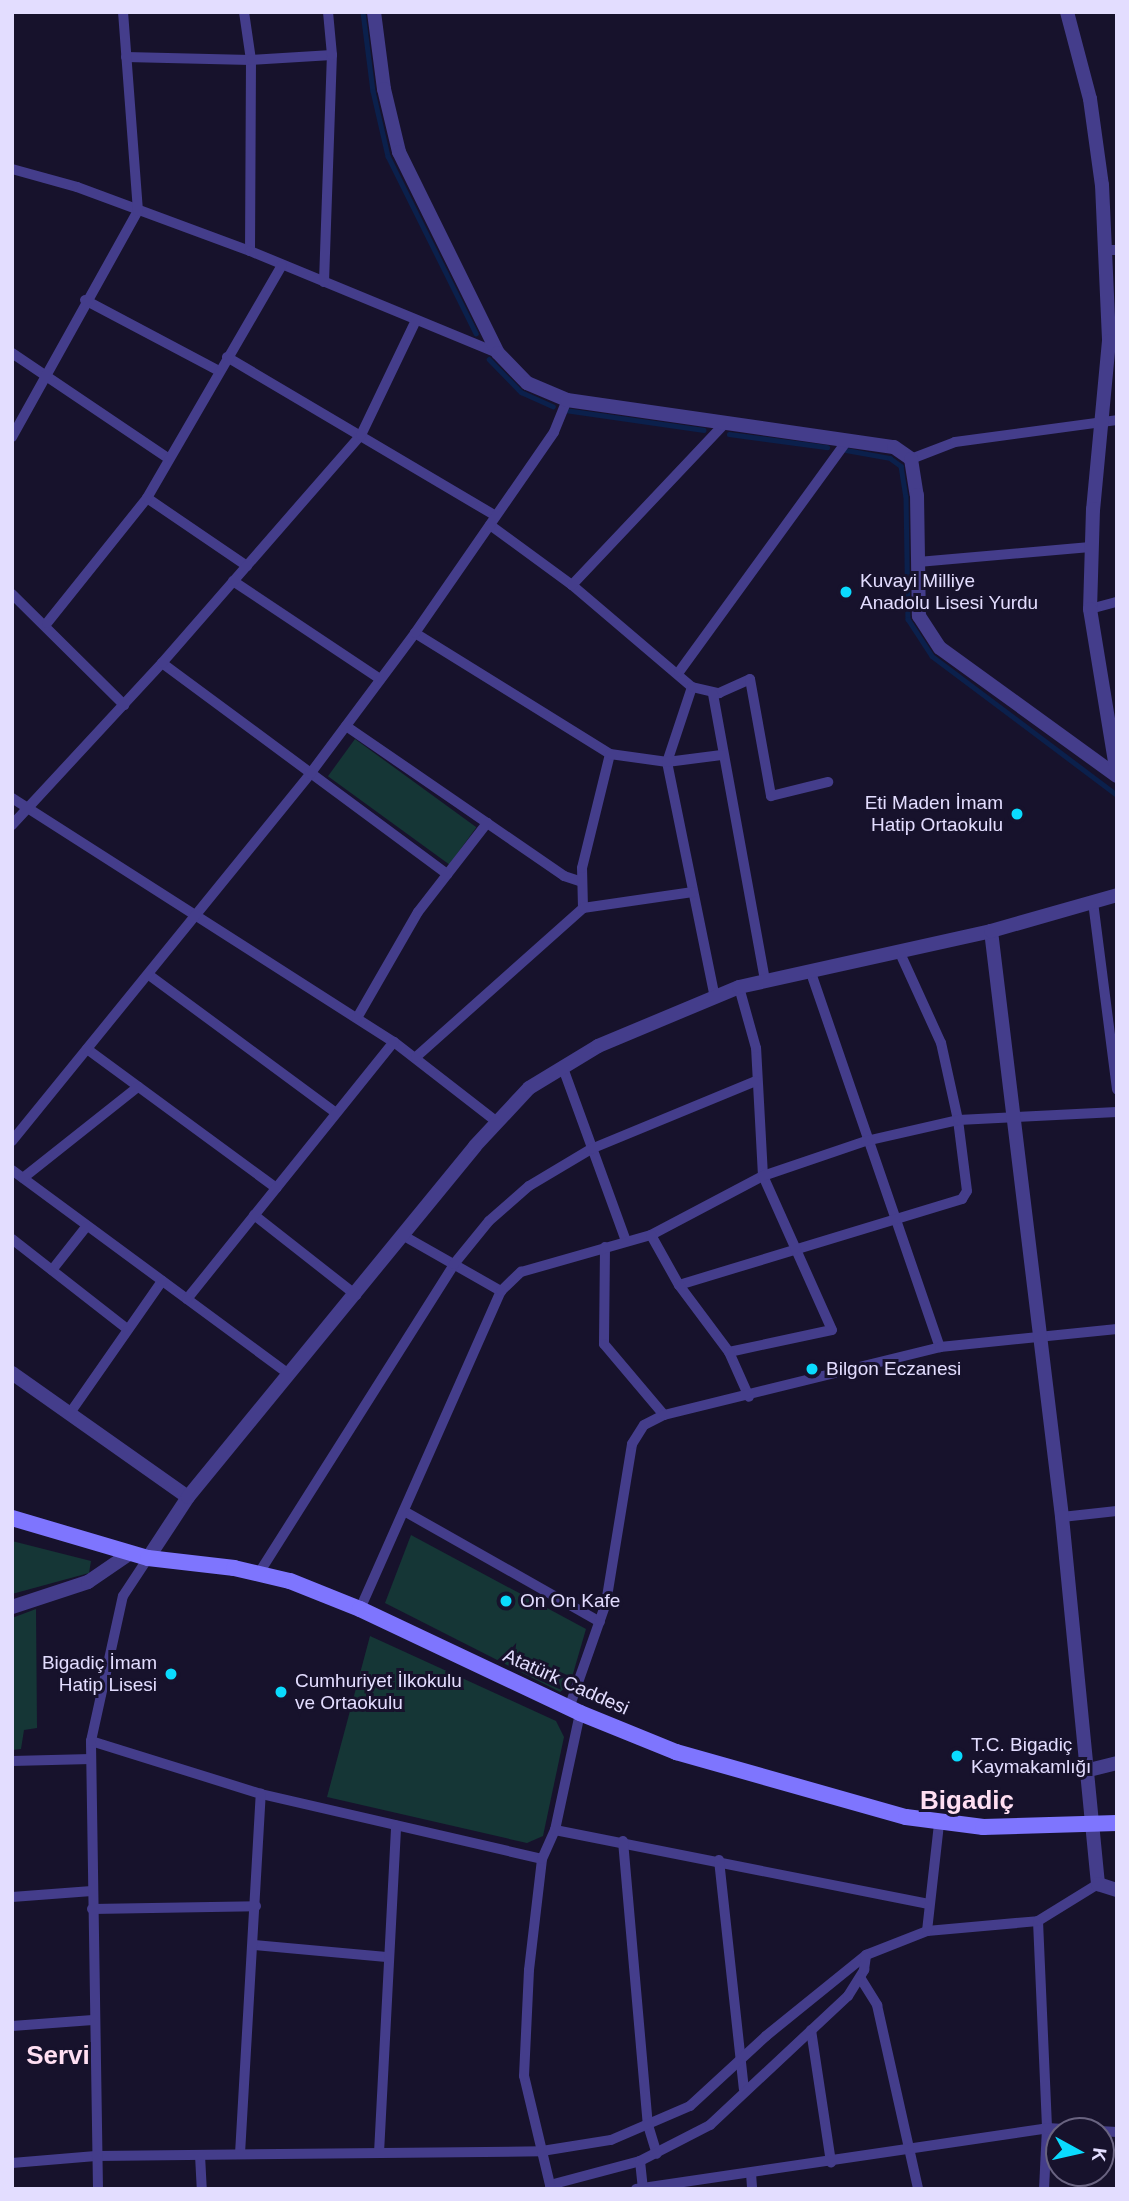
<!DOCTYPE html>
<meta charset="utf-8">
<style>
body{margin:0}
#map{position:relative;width:1129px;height:2201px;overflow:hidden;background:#17122c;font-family:Helvetica,sans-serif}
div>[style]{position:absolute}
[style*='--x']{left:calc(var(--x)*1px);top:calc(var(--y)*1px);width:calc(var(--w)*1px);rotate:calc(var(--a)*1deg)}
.green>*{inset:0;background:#153636;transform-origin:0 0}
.stream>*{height:4.5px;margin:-2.25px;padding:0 2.25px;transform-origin:2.25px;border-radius:2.25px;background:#0b204c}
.minor>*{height:10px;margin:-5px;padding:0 5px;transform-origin:5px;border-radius:5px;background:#443d8b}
.tertiary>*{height:14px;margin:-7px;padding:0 7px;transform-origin:7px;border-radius:7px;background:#443d8b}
.secondary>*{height:16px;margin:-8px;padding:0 8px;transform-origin:8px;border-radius:8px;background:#7e75fe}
.dots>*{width:19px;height:19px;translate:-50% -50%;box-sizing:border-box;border:4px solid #17122c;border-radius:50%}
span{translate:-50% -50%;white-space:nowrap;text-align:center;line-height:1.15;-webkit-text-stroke:6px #17122c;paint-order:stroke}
.poi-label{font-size:19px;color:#e3ddff}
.left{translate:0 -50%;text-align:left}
.right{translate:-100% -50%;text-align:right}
.street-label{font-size:19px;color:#e3ddff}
.district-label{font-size:26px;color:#ffdff2;font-weight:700}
.frame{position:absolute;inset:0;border:14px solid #e3ddff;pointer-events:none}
.north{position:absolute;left:1045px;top:2117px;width:70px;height:70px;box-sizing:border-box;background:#17122c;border:2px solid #696380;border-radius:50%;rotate:98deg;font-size:19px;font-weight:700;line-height:28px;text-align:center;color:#e3ddff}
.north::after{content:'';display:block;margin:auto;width:24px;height:32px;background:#0adbfe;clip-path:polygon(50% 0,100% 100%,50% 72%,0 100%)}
</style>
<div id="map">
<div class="green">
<i style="left:355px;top:739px;width:150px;height:46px;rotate:36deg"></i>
<i style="clip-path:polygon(411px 1535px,586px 1629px,570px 1684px,560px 1692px,385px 1603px)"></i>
<i style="clip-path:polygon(12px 1541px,91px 1561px,89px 1573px,12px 1594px)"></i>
<i style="clip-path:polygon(36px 1609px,37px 1728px,24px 1730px,21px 1749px,12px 1750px,12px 1618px)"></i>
<i style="clip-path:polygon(370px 1636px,556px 1721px,564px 1737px,543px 1836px,527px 1843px,327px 1797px)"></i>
</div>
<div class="stream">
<i style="--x:363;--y:12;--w:80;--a:82.8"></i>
<i style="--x:373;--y:91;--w:67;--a:77"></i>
<i style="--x:388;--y:156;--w:198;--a:63.6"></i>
<i style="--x:489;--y:359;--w:46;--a:45.9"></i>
<i style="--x:521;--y:392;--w:35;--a:24"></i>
<i style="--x:565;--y:410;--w:140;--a:8.2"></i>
<i style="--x:729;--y:434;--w:99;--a:7.6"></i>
<i style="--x:846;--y:450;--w:45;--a:10.3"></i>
<i style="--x:890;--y:458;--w:14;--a:36"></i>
<i style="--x:901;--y:466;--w:30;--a:81"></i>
<i style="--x:906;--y:496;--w:123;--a:89.1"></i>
<i style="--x:908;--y:619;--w:44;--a:57"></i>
<i style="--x:932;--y:656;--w:231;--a:36.9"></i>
</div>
<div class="minor">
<i style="--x:244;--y:12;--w:49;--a:81.7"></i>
<i style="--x:251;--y:60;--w:191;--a:90.3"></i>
<i style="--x:126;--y:57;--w:125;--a:1.4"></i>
<i style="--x:251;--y:60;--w:81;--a:-3.5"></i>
<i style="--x:12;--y:169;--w:67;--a:15.5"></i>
<i style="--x:77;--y:187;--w:184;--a:20.3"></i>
<i style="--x:250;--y:251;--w:268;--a:22.4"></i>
<i style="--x:1105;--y:250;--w:12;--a:0"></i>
<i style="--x:324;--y:282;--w:227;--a:-88"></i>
<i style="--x:332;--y:55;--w:43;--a:-95.3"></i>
<i style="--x:85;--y:300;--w:152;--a:27.9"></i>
<i style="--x:12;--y:353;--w:189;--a:34"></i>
<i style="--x:227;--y:357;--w:312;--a:30.6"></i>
<i style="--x:12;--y:437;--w:259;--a:-60.9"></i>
<i style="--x:138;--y:211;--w:200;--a:-94.3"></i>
<i style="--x:911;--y:459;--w:47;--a:-21.1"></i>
<i style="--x:955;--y:442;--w:163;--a:-7.7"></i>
<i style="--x:147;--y:498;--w:121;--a:34.2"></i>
<i style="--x:490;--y:525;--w:102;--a:36.2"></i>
<i style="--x:572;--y:585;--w:157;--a:40.4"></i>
<i style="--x:692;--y:687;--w:79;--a:108.4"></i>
<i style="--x:667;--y:762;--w:240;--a:78.5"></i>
<i style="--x:918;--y:562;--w:173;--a:-5"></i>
<i style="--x:233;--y:581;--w:177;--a:33.7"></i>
<i style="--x:572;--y:585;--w:224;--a:-46.6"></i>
<i style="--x:12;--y:594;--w:158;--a:44.7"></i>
<i style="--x:1090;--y:609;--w:28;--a:-15"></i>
<i style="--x:47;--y:623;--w:160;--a:-51.3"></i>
<i style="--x:147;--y:498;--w:269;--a:-59.9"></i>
<i style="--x:415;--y:633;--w:229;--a:31.8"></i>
<i style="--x:162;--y:663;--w:355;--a:36.5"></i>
<i style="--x:679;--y:672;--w:288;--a:-54"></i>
<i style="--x:692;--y:687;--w:28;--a:13"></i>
<i style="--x:719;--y:693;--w:34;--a:-24"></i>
<i style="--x:750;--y:679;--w:119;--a:79.8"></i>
<i style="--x:771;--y:796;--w:59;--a:-13.8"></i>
<i style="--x:713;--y:694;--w:291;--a:79.7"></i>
<i style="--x:346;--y:726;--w:265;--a:34.5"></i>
<i style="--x:564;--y:876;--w:16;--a:18"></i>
<i style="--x:12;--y:798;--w:453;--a:32.6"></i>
<i style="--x:394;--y:1042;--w:130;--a:37.8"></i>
<i style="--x:12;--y:825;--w:221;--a:-47.2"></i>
<i style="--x:162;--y:663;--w:303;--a:-48.9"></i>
<i style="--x:361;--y:435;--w:127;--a:-64.4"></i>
<i style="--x:1093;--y:902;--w:189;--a:82.7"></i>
<i style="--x:583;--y:908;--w:40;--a:-91.4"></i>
<i style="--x:582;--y:868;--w:117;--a:-76.2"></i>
<i style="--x:610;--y:754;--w:58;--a:8"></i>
<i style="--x:667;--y:762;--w:55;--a:-7.3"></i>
<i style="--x:810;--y:970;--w:399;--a:71"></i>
<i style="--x:149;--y:975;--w:232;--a:36.4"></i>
<i style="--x:357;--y:1018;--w:122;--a:-60.1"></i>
<i style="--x:418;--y:912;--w:113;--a:-52.2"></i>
<i style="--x:87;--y:1049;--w:235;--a:36.3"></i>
<i style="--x:416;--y:1057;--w:224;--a:-41.7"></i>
<i style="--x:583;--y:908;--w:111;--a:-8.3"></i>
<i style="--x:563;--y:1068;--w:184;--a:70"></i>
<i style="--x:12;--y:1141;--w:473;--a:-50.9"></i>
<i style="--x:310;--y:774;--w:176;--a:-53.3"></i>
<i style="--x:415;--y:633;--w:244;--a:-55.3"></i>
<i style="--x:554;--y:432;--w:35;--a:-68"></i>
<i style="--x:12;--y:1170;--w:345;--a:36.4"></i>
<i style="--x:23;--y:1178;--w:147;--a:-38.4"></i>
<i style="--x:254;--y:1215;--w:130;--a:38.1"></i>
<i style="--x:651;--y:1235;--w:127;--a:-27.8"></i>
<i style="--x:763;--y:1176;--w:128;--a:-93.1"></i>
<i style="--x:756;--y:1048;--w:63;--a:-105.6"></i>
<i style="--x:404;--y:1236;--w:112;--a:29.6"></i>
<i style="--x:12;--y:1239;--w:146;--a:38"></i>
<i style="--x:605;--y:1247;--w:97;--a:90.6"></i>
<i style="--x:604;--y:1344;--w:93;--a:49.8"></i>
<i style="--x:52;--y:1270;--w:55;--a:-51.7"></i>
<i style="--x:679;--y:1285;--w:296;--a:-16.9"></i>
<i style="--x:962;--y:1199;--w:9;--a:-58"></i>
<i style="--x:967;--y:1191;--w:72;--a:-97.2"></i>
<i style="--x:958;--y:1120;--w:79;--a:-102.4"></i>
<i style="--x:941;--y:1043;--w:101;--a:-114.5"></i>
<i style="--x:187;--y:1299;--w:330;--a:-51.2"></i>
<i style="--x:729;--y:1352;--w:105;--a:-12.1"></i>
<i style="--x:832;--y:1330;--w:169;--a:-114.1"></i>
<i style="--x:763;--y:1176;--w:109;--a:-18.8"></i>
<i style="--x:866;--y:1141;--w:94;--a:-12.9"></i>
<i style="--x:958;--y:1120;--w:159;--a:-2.9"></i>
<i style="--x:70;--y:1413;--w:161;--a:-55.1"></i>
<i style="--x:404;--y:1511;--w:225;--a:29.5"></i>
<i style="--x:1062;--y:1517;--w:55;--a:-6.2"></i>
<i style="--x:259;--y:1573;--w:365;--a:-57.7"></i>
<i style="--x:454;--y:1264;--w:55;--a:-50.9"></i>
<i style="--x:489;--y:1221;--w:53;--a:-41.2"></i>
<i style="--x:529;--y:1186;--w:72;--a:-30.8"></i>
<i style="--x:591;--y:1149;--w:178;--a:-22.4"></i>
<i style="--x:360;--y:1609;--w:348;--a:-66.1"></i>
<i style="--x:501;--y:1291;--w:28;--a:-44"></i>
<i style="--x:521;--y:1272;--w:135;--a:-15.9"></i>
<i style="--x:651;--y:1235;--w:57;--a:60.8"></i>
<i style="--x:679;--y:1285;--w:84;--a:53.3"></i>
<i style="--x:729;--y:1352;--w:49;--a:66"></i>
<i style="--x:569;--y:1708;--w:111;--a:-70.6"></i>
<i style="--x:606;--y:1603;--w:161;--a:-80.7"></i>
<i style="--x:632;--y:1444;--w:22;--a:-58"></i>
<i style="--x:644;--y:1425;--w:22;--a:-27"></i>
<i style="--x:664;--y:1415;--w:284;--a:-13.8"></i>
<i style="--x:940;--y:1347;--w:178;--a:-5.8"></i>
<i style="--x:91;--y:1741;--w:178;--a:17.3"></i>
<i style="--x:261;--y:1794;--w:288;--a:13"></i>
<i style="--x:12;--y:1761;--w:79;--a:-1.5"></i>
<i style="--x:555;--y:1830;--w:381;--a:11.2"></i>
<i style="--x:623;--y:1841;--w:285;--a:85"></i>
<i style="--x:648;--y:2125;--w:30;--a:73"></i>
<i style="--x:719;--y:1860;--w:230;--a:83.8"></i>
<i style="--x:12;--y:1897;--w:80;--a:-4.3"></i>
<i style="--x:92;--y:1909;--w:164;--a:-1"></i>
<i style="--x:1038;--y:1921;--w:207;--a:87.5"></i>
<i style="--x:1047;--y:2128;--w:61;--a:92.8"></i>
<i style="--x:927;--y:1931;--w:111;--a:-5.1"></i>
<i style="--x:1038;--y:1921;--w:70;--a:-31.7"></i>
<i style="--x:254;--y:1945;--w:133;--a:5.2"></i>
<i style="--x:861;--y:1979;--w:31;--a:58"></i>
<i style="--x:877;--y:2005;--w:189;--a:77.4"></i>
<i style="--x:12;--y:2026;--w:81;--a:-4.2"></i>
<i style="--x:811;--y:2030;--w:134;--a:81.4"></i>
<i style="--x:379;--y:2153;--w:328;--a:-87"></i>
<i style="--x:240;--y:2154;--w:361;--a:-86.7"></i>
<i style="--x:200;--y:2155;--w:34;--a:87"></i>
<i style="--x:640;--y:2161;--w:28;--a:84"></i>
<i style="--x:12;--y:2163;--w:84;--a:-4.8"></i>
<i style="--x:96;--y:2156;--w:446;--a:-0.6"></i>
<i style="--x:542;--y:2151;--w:70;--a:-9.1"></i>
<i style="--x:611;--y:2140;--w:86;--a:-23.3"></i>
<i style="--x:690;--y:2106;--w:103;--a:-42.6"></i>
<i style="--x:766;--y:2036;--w:129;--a:-39"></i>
<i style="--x:866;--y:1955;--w:66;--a:-21.5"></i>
<i style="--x:927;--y:1931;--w:108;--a:-83.6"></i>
<i style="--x:751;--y:2173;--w:16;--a:86"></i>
<i style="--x:550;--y:2185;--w:93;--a:-14.9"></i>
<i style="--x:640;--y:2161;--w:79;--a:-27.2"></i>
<i style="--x:710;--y:2125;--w:189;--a:-43.1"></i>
<i style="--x:848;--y:1996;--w:31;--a:-58"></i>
<i style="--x:864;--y:1970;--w:15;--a:-82"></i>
<i style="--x:98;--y:2189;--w:448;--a:-90.9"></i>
<i style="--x:91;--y:1741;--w:148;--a:-77.6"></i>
<i style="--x:123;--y:1596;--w:45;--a:-56.7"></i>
<i style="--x:551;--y:2189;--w:116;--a:-103.4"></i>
<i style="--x:524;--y:2076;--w:106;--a:-87.3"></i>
<i style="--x:529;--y:1970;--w:112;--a:-83.3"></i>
<i style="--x:542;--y:1859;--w:32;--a:-66"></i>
<i style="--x:555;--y:1830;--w:120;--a:-77.9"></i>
<i style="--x:636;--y:2189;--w:416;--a:-8.4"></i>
<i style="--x:1047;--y:2128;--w:70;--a:3.3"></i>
</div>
<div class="tertiary">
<i style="--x:374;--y:12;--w:78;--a:82.6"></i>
<i style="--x:384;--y:89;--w:65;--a:76.6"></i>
<i style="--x:399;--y:152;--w:224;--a:63.8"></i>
<i style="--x:498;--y:353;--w:42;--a:46"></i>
<i style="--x:527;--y:383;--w:43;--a:23"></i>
<i style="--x:567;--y:400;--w:330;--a:8.2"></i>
<i style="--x:894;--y:447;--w:21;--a:35"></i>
<i style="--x:911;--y:459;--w:36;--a:81"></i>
<i style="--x:917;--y:495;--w:121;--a:89.1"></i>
<i style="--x:919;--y:616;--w:38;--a:57"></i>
<i style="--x:940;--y:648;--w:218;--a:35.9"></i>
<i style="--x:1067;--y:12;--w:90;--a:75.2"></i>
<i style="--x:1090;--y:99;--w:87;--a:82.1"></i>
<i style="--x:1102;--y:185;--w:156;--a:87.4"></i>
<i style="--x:1109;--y:341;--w:169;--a:95.4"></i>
<i style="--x:1093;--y:509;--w:100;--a:91.7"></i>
<i style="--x:1090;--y:609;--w:167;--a:80.7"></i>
<i style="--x:991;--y:931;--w:590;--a:83.09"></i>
<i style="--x:1062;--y:1517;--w:369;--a:84.4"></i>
<i style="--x:1098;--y:1884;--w:20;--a:18"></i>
<i style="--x:12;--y:1373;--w:215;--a:35.2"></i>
<i style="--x:148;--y:1558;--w:73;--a:-56.7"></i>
<i style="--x:188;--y:1497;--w:453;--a:-50.7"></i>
<i style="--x:475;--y:1146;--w:79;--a:-47"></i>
<i style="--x:529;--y:1088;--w:81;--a:-31.3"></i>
<i style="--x:598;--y:1046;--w:153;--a:-22.7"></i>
<i style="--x:739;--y:987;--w:258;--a:-12.5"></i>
<i style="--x:991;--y:931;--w:131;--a:-15.9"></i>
<i style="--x:12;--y:1607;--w:80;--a:-18.2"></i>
<i style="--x:88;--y:1582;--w:50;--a:-34.3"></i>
<i style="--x:1089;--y:1770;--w:29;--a:-14"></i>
</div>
<div class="secondary">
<i style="--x:12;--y:1518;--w:142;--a:16.4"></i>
<i style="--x:148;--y:1558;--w:87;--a:6.6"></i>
<i style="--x:234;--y:1568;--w:57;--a:13.1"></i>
<i style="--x:290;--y:1581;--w:75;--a:21.8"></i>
<i style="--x:360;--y:1609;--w:243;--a:25.3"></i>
<i style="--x:580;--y:1713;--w:104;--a:22.1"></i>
<i style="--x:676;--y:1752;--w:239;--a:15.8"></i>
<i style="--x:906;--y:1817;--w:78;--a:7.4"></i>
<i style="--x:983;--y:1827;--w:134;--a:-1.7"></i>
</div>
<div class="dots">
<i style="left:846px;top:592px;background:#0adbfe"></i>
<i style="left:1017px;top:814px;background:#0adbfe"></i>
<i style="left:812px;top:1369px;background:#0adbfe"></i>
<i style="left:506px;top:1601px;background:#0adbfe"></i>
<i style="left:171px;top:1674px;background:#0adbfe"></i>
<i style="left:281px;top:1692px;background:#0adbfe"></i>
<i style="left:957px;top:1756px;background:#0adbfe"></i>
</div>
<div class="poi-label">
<span class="left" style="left:860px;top:592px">Kuvayi Milliye<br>Anadolu Lisesi Yurdu</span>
<span class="right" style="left:1003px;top:814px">Eti Maden İmam<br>Hatip Ortaokulu</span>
<span class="left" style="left:826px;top:1369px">Bilgon Eczanesi</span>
<span class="left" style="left:520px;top:1601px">On On Kafe</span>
<span class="right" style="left:157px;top:1674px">Bigadiç İmam<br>Hatip Lisesi</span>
<span class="left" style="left:295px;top:1692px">Cumhuriyet İlkokulu<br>ve Ortaokulu</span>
<span class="left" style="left:971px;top:1756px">T.C. Bigadiç<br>Kaymakamlığı</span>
</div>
<div class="street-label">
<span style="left:566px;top:1682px;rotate:24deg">Atatürk Caddesi</span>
</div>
<div class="district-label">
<span style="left:967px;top:1801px">Bigadiç</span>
<span style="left:58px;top:2056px">Servi</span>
</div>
<div class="frame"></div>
<div class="north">K</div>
</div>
